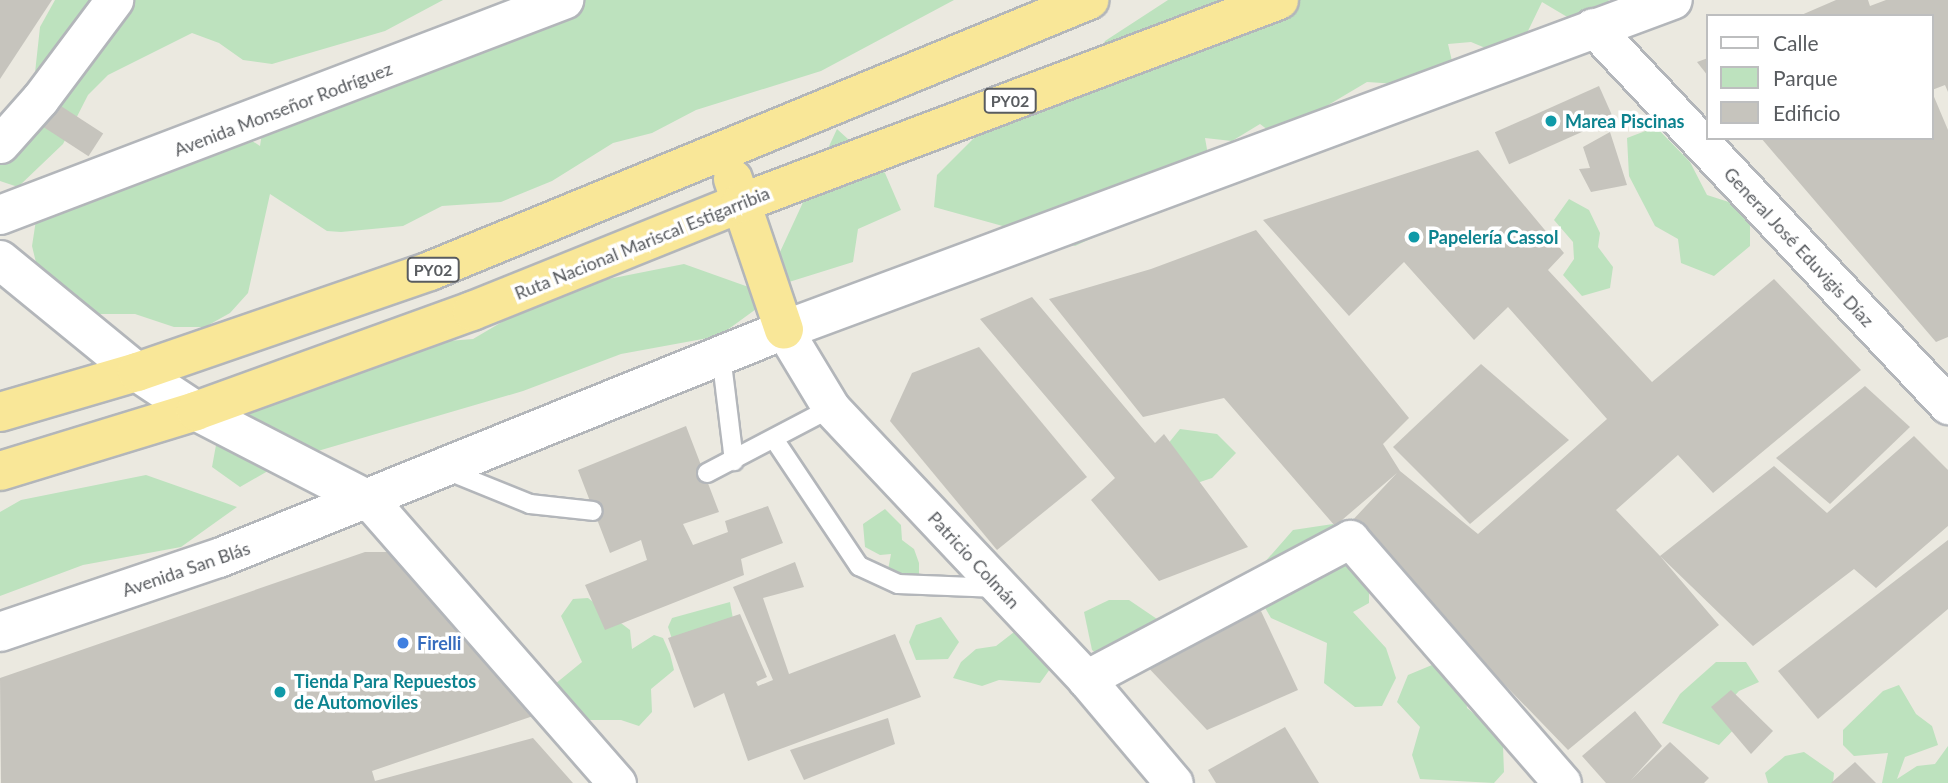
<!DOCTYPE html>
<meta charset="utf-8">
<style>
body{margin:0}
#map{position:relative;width:1948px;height:783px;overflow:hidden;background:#ebe9e0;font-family:Lato,sans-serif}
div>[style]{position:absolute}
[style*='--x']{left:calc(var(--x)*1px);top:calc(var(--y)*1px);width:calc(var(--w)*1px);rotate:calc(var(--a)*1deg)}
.green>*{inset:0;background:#bde2be}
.building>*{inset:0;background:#c6c4bd;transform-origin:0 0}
.roads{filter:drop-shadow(2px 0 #b3b6ba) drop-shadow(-2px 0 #b3b6ba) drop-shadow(0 2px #b3b6ba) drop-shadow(0 -2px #b3b6ba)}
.service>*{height:18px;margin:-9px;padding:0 9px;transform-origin:9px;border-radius:9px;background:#fff}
.minor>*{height:37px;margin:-18.5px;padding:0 18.5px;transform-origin:18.5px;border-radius:18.5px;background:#fff}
.tertiary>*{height:38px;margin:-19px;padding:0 19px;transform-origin:19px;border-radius:19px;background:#fff}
.trunk>*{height:38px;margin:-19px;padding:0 19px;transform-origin:19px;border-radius:19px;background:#f9e798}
.dots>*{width:19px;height:19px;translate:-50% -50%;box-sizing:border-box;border:4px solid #fff;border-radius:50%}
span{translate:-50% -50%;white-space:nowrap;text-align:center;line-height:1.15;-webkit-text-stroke:7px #fff;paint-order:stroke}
.shield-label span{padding:2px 5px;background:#fff;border:2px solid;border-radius:5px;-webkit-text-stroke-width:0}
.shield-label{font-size:16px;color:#595c60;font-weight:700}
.street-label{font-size:18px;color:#595c60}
.culture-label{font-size:18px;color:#0d838f;font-weight:700}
.left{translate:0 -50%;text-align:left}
.shop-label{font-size:18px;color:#366cbe;font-weight:700}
.legend{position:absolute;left:1706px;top:14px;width:228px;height:126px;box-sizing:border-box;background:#fff;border:2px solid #bdbebf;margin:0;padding:9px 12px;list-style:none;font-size:21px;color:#595c60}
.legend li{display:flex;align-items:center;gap:14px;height:35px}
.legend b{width:35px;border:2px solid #bdbebf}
</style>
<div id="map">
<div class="green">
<i style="clip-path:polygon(55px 0,443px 0,385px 31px,272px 64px,243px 60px,219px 43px,192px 33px,108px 75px,88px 95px,63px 144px,18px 187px,0 181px,0 122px,34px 82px,40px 27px)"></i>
<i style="clip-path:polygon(522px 0,954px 0,821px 71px,696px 110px,652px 133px,613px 143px,552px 181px,501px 202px,442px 206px,403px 226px,341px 232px,327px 231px,270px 194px,248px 293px,230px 313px,205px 327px,174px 327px,135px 314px,92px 314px,39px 275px,32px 246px,36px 220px,243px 135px,260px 146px,262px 133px)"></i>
<i style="clip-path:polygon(1168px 0,1609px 0,1602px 11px,1574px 21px,1542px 2px,1528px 31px,1495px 52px,1471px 42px,1448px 44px,1452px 61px,1445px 104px,1398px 84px,1367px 82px,1276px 136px,1260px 124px,1232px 141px,1205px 138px,1213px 183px,1075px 246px,934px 207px,937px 175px,982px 130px,1082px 88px,1105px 41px)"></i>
<i style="clip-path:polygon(1656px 127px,1690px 162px,1707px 195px,1735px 204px,1750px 220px,1750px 246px,1714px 276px,1681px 263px,1678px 239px,1655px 226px,1629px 176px,1627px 138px)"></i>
<i style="clip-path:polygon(837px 129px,885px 173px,901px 210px,858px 229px,853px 262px,789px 282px,780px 252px)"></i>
<i style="clip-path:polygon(1569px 199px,1589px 210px,1600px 233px,1598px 247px,1613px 267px,1610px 288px,1582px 296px,1563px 275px,1574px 259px,1573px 242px,1554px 220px)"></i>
<i style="clip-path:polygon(684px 264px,774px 296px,719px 336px,621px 354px,523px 391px,287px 460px,240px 487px,212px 467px,220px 423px,258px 410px,386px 346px,473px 339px,558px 289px)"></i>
<i style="clip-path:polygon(1180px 429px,1217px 434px,1236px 453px,1212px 478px,1188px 486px,1167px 445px)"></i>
<i style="clip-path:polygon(146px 475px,237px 507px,181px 547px,83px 565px,0 596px,0 512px,21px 500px)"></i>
<i style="clip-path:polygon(885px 509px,901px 525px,902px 540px,914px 549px,919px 563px,919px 576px,911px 582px,888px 570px,891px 554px,880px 555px,865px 547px,863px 524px)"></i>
<i style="clip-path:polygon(1333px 524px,1369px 571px,1369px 603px,1353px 612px,1386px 648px,1396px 678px,1382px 706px,1355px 707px,1324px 683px,1327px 643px,1271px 618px,1249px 580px,1293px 530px)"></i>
<i style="clip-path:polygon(588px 598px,630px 630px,632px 649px,654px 635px,663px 638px,670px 654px,674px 670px,651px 689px,652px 712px,639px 726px,621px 720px,581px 720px,566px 709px,555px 684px,582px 662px,561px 616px,573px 599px)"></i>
<i style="clip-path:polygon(1109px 600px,1129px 600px,1157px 619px,1179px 647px,1158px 666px,1126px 678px,1092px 650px,1084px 612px)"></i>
<i style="clip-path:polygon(730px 602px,733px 619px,672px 639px,668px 627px,672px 618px)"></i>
<i style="clip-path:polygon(941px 617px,959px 642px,948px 659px,916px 660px,909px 642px,916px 625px)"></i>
<i style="clip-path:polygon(1023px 625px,1050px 669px,1040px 683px,999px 680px,982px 686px,953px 678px,961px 662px,976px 649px,996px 646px)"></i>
<i style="clip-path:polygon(1716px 662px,1746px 662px,1759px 682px,1739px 691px,1725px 706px,1737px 726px,1719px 745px,1662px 723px,1680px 694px)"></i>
<i style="clip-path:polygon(1432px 665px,1465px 687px,1467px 708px,1488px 725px,1503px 746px,1504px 772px,1494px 783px,1420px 779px,1412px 755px,1420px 727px,1397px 702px,1408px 675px)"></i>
<i style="clip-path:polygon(1899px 685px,1916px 714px,1932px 726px,1938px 745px,1905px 757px,1897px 779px,1917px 766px,1935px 764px,1948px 746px,1948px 783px,1882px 783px,1888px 753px,1854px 756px,1843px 745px,1843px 730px,1883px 691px)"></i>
<i style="clip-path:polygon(1804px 752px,1834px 773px,1833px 783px,1768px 783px,1765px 773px,1785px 756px)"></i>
</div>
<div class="building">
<i style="clip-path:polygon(0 0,52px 0,0 79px)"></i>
<i style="clip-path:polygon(1836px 0,1868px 0,1870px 6px,1886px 0,1948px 0,1948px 92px,1945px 85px,1932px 90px,1932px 16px,1799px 16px)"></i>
<i style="clip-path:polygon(1708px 58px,1708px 76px,1697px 62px)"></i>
<i style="left:1599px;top:86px;width:35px;height:114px;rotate:66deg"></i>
<i style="clip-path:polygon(1932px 92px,1948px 130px,1948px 337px,1936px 342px,1761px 138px,1932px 138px)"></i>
<i style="left:47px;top:97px;width:67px;height:27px;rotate:33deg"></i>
<i style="clip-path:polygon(1610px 132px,1627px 185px,1591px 192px,1579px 169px,1590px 168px,1583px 147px)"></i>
<i style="clip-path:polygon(1478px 150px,1564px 253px,1548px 270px,1652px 382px,1774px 279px,1861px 370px,1713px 493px,1678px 455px,1616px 510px,1660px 556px,1774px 466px,1827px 513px,1914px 436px,1948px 470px,1948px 526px,1876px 588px,1854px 569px,1753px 646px,1660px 556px,1719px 625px,1568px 750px,1349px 524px,1397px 473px,1335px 526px,1224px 398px,1143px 417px,1049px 299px,1151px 269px,1256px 230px,1409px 418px,1383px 444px,1400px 471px,1478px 534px,1607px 419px,1508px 307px,1474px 340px,1404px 262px,1349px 316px,1263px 220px)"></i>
<i style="clip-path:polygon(1032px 297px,1155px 443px,1164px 434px,1248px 547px,1159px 581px,1091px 500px,1115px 478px,980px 319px)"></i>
<i style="clip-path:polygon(979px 347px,1087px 477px,997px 550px,890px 421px,912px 373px)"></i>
<i style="clip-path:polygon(1481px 364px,1569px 440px,1470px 524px,1393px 447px)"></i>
<i style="clip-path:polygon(1865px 386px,1910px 427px,1830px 504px,1776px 458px)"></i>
<i style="clip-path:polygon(686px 426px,719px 512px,683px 524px,693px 545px,728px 532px,725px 521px,768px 506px,783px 543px,741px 559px,744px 575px,605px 630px,585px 585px,647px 560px,641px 540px,610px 553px,578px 470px)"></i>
<i style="clip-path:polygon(1948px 540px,1948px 609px,1818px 719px,1778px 671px)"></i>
<i style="clip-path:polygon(365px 552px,387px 552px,405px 561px,542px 713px,372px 771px,375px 781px,533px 738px,573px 783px,1px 783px,0 678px)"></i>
<i style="clip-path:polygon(795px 562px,804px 587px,763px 598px,789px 674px,895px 634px,921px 697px,748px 761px,724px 693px,694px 708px,668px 638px,740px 614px,767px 677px,756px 682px,758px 686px,773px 680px,733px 587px)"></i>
<i style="clip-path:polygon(1261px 611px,1298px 690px,1207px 730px,1144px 663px)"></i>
<i style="clip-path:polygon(1731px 690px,1773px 731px,1751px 754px,1711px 707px)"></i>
<i style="clip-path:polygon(1635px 711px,1662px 746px,1631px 780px,1670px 742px,1709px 778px,1704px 783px,1606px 783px,1582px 756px)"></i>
<i style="clip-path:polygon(888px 718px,895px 744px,804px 780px,790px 750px)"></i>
<i style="clip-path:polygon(1285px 727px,1319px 783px,1216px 783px,1208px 770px)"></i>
<i style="clip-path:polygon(1855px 762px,1876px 783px,1831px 783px)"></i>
</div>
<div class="roads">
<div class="service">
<i style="--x:721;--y:355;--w:107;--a:83"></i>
<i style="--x:774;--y:439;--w:153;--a:56.2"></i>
<i style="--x:859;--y:566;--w:43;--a:24.8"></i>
<i style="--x:898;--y:584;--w:100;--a:2.3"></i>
<i style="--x:446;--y:470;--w:91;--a:22"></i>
<i style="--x:530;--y:504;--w:63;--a:6.3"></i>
<i style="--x:707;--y:473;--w:140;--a:-27.7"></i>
</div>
<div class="minor">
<i style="--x:1593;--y:27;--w:519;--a:46.8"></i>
<i style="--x:0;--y:144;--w:60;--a:-48.4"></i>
<i style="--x:40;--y:99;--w:124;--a:-53.2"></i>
<i style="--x:784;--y:330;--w:91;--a:58.9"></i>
<i style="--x:831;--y:408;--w:372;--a:46.7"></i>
<i style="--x:1086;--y:679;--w:136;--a:49.8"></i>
<i style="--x:370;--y:501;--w:375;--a:48.8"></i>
<i style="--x:1086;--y:679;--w:299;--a:-27.9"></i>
<i style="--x:1350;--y:539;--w:323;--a:49"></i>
</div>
<div class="tertiary">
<i style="--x:0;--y:215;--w:604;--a:-20.87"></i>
<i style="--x:0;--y:260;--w:177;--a:39.3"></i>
<i style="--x:137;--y:372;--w:71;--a:33.5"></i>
<i style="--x:196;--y:411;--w:196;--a:27.3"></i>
<i style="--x:0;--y:632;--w:231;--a:-18.7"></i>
<i style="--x:219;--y:558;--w:609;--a:-21.98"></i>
<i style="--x:784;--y:330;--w:948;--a:-20.37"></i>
</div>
<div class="trunk">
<i style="--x:733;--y:179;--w:159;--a:71.3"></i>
<i style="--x:0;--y:412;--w:143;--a:-16.3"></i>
<i style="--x:137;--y:372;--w:310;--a:-19"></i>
<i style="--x:430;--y:271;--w:713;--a:-22.35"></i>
<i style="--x:0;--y:471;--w:205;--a:-17"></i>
<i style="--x:196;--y:411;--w:294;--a:-19.9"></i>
<i style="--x:472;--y:311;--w:290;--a:-21.9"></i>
<i style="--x:741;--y:203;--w:575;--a:-20.67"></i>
</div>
</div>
<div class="dots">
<i style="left:1551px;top:121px;background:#0f9aa8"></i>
<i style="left:1414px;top:237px;background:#0f9aa8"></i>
<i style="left:403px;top:643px;background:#3f7fe0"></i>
<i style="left:280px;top:692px;background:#0f9aa8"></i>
</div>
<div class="shield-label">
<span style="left:1010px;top:101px">PY02</span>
<span style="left:433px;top:270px">PY02</span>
</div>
<div class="street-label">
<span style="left:283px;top:109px;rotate:-21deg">Avenida Monseñor Rodríguez</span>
<span style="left:642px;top:243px;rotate:-22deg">Ruta Nacional Mariscal Estigarribia</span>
<span style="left:1799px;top:247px;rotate:47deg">General José Eduvigis Díaz</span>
<span style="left:974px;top:560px;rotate:47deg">Patricio Colmán</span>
<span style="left:186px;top:569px;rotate:-19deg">Avenida San Blás</span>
</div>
<div class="culture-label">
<span class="left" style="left:1565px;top:121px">Marea Piscinas</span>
<span class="left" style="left:1428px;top:237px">Papelería Cassol</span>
<span class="left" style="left:294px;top:692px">Tienda Para Repuestos<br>de Automoviles</span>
</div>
<div class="shop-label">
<span class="left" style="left:417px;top:643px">Firelli</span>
</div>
<ul class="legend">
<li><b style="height:9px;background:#fff"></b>Calle</li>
<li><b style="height:19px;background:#bde2be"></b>Parque</li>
<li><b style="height:19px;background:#c6c4bd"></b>Edificio</li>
</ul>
</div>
